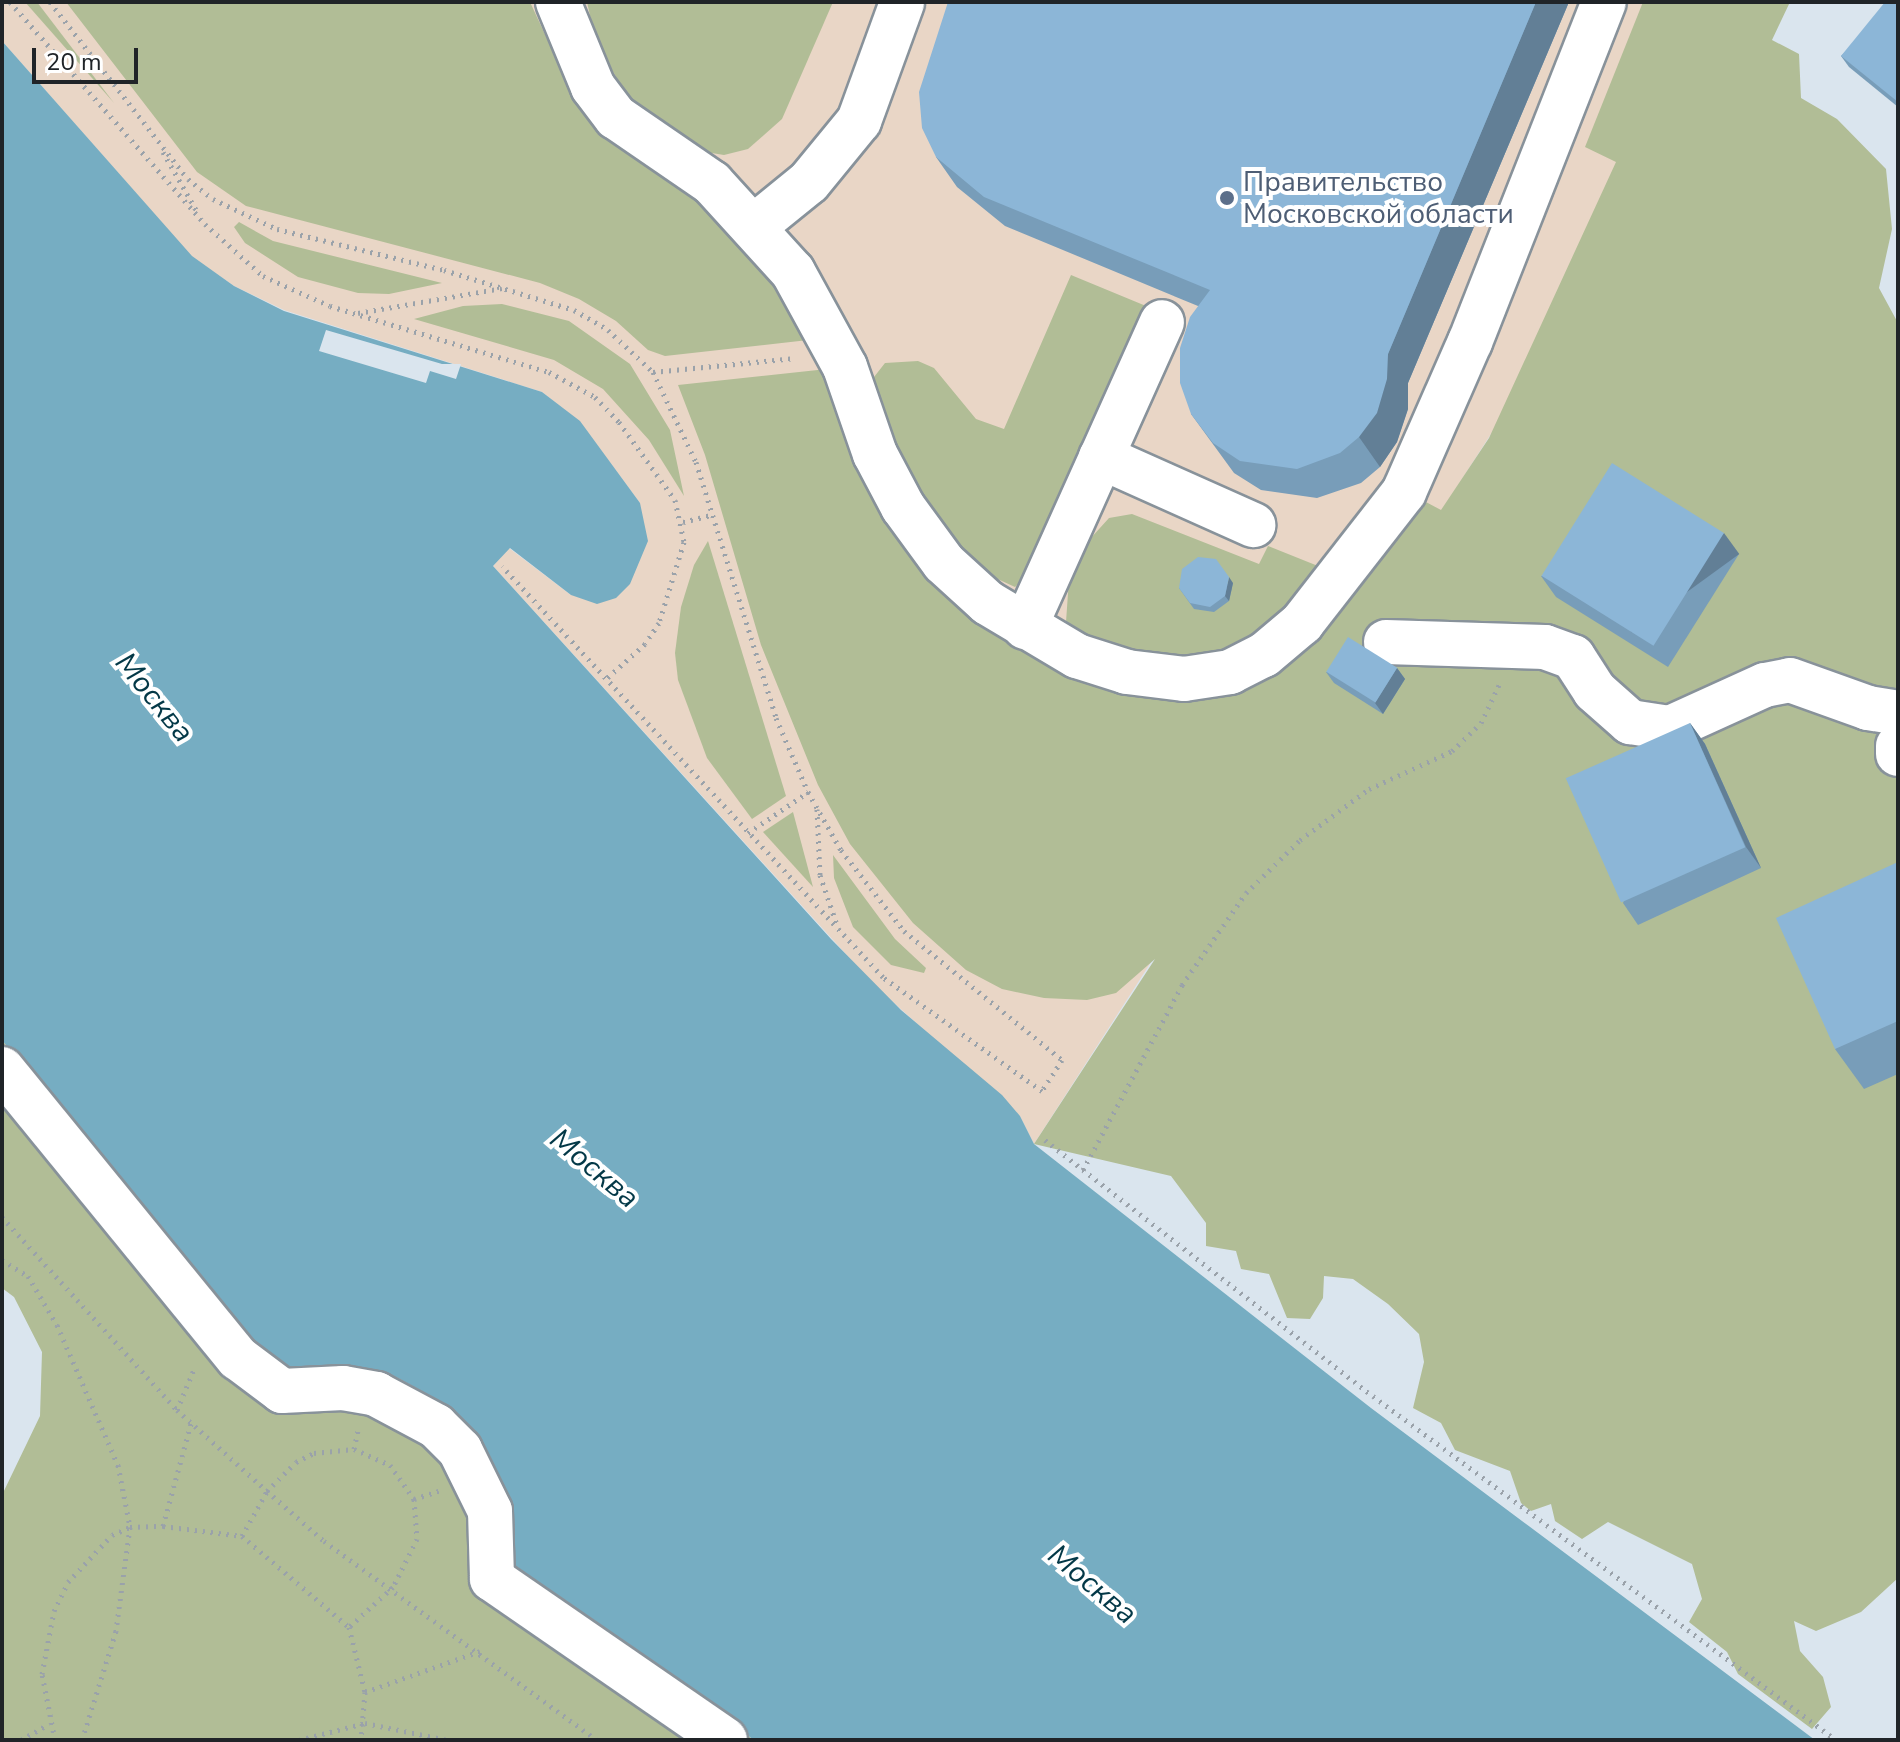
<!DOCTYPE html>
<meta charset="utf-8">
<style>
body{margin:0}
#map{position:relative;width:1900px;height:1742px;overflow:hidden;background:#dae5ee;font-family:"Nunito Sans",sans-serif}
div>[style]{position:absolute}
[style*='--x']{left:calc(var(--x)*1px);top:calc(var(--y)*1px);width:calc(var(--w)*1px);rotate:calc(var(--a)*1deg)}
.commercial>*{inset:0;background:#e9d6c6}
.green>*{inset:0;background:#b1bd96}
.water>*{inset:0;background:#76adc2}
.pier>*{inset:0;background:#dae5ee}
.path>*{height:5px;margin-top:-2.5px;transform-origin:0;background:repeating-linear-gradient(90deg,#9aa2aa 0 2px,transparent 0 8px)}
.roads{filter:drop-shadow(2px 0 #88929a) drop-shadow(-2px 0 #88929a) drop-shadow(0 2px #88929a) drop-shadow(0 -2px #88929a)}
.minor>*{height:44px;margin:-22px;padding:0 22px;transform-origin:22px;border-radius:22px;background:#fff}
.wall>*{inset:0;background:#789db9}
.shaded-wall>*{inset:0;background:#627f96;transform-origin:0 0}
.building>*{inset:0;background:#8cb6d7;transform-origin:0 0}
.dots>*{width:22px;height:22px;translate:-50% -50%;box-sizing:border-box;border:4px solid #fff;border-radius:50%}
span{translate:-50% -50%;white-space:nowrap;text-align:center;line-height:1.15;-webkit-text-stroke:8px #fff;paint-order:stroke}
.service-label{font-size:28px;color:#4e5e75}
.left{translate:0 -50%;text-align:left}
.water-label{font-size:30px;color:#033847;font-style:italic}
.frame{position:absolute;inset:0;border:4px solid #202428;pointer-events:none}
.scale{position:absolute;left:32px;top:48px;width:106px;height:36px;box-sizing:border-box;border:4px solid #202428;border-top:0;padding-left:10px;font-size:24px;line-height:28px;white-space:nowrap;color:#202428;-webkit-text-stroke:6px #fff;paint-order:stroke}
</style>
<div id="map">
<div class="commercial">
<i style="clip-path:polygon(2px 2px,1769px 2px,1034px 1144px,1020px 1116px,874px 985px,493px 566px,509px 548px,571px 595px,640px 503px,580px 422px,542px 392px,284px 310px,234px 286px,192px 257px,2px 41px)"></i>
</div>
<div class="green">
<i style="clip-path:polygon(25px 2px,37px 2px,114px 103px)"></i>
<i style="clip-path:polygon(66px 2px,530px 2px,574px 97px,745px 234px,817px 339px,665px 356px,648px 350px,616px 321px,579px 299px,540px 283px,246px 206px,197px 172px)"></i>
<i style="clip-path:polygon(587px 2px,833px 2px,782px 119px,748px 149px,724px 155px,699px 151px,632px 104px,596px 43px)"></i>
<i style="clip-path:polygon(1643px 2px,1790px 2px,1772px 40px,1799px 54px,1801px 98px,1837px 119px,1886px 169px,1892px 229px,1879px 288px,1898px 323px,1898px 1578px,1861px 1612px,1816px 1631px,1794px 1621px,1800px 1651px,1823px 1677px,1831px 1707px,1812px 1729px,1738px 1674px,1727px 1652px,1689px 1622px,1702px 1599px,1692px 1564px,1608px 1522px,1582px 1539px,1555px 1521px,1551px 1504px,1531px 1511px,1521px 1503px,1510px 1471px,1455px 1450px,1441px 1423px,1413px 1408px,1424px 1362px,1419px 1334px,1388px 1304px,1353px 1279px,1324px 1276px,1323px 1298px,1310px 1319px,1287px 1318px,1269px 1274px,1241px 1269px,1236px 1251px,1206px 1246px,1206px 1223px,1171px 1176px,1034px 1144px,1155px 959px,1116px 993px,1087px 1000px,1044px 998px,1002px 989px,966px 970px,913px 923px,850px 844px,818px 785px,761px 645px,705px 455px,678px 385px,827px 369px,934px 571px,1186px 693px,1424px 501px,1441px 510px,1489px 438px,1616px 162px,1585px 147px)"></i>
<i style="clip-path:polygon(239px 222px,273px 241px,442px 283px,389px 294px,358px 293px,298px 277px,245px 243px,234px 227px)"></i>
<i style="clip-path:polygon(1071px 275px,1146px 306px,1034px 569px,1015px 587px,978px 570px,937px 524px,888px 442px,872px 395px,874px 377px,885px 363px,918px 361px,934px 368px,976px 419px,1004px 429px)"></i>
<i style="clip-path:polygon(502px 304px,569px 321px,630px 364px,670px 430px,684px 496px,649px 440px,603px 389px,554px 360px,414px 319px,463px 306px)"></i>
<i style="clip-path:polygon(1132px 514px,1259px 564px,1268px 546px,1323px 568px,1260px 640px,1184px 663px,1085px 641px,1066px 622px,1069px 579px,1090px 539px,1109px 518px)"></i>
<i style="clip-path:polygon(708px 541px,786px 796px,752px 819px,707px 758px,678px 680px,675px 653px,681px 607px,694px 565px)"></i>
<i style="clip-path:polygon(793px 812px,813px 887px,763px 832px)"></i>
<i style="clip-path:polygon(833px 855px,895px 939px,926px 968px,924px 973px,891px 965px,853px 927px,834px 878px)"></i>
<i style="clip-path:polygon(2px 1040px,211px 1301px,286px 1372px,329px 1367px,363px 1369px,398px 1378px,427px 1394px,453px 1414px,505px 1558px,754px 1740px,2px 1740px,2px 1495px,40px 1416px,42px 1352px,14px 1297px,2px 1288px)"></i>
</div>
<div class="water">
<i style="clip-path:polygon(2px 41px,192px 256px,234px 286px,284px 311px,542px 392px,580px 421px,640px 503px,648px 541px,630px 584px,616px 598px,597px 604px,571px 595px,510px 548px,493px 566px,831px 939px,901px 1010px,1002px 1095px,1020px 1116px,1034px 1144px,1371px 1408px,1815px 1740px,754px 1740px,505px 1558px,453px 1414px,427px 1394px,398px 1378px,363px 1369px,329px 1367px,286px 1373px,211px 1301px,2px 1040px)"></i>
</div>
<div class="pier">
<i style="clip-path:polygon(326px 330px,442px 364px,461px 364px,456px 379px,430px 371px,426px 383px,319px 351px)"></i>
</div>
<div class="path">
<i style="--x:10;--y:2;--w:295;--a:48.7"></i>
<i style="--x:205;--y:224;--w:78;--a:41.9"></i>
<i style="--x:263;--y:276;--w:73;--a:24.1"></i>
<i style="--x:330;--y:306;--w:229;--a:16.8"></i>
<i style="--x:549;--y:372;--w:52;--a:28.5"></i>
<i style="--x:595;--y:397;--w:35;--a:46"></i>
<i style="--x:619;--y:422;--w:96;--a:54.3"></i>
<i style="--x:675;--y:500;--w:43;--a:77.9"></i>
<i style="--x:684;--y:542;--w:85;--a:107.2"></i>
<i style="--x:659;--y:623;--w:25;--a:124"></i>
<i style="--x:645;--y:644;--w:52;--a:138.1"></i>
<i style="--x:50;--y:2;--w:224;--a:52.1"></i>
<i style="--x:188;--y:179;--w:32;--a:39"></i>
<i style="--x:213;--y:199;--w:71;--a:25.1"></i>
<i style="--x:277;--y:229;--w:172;--a:13.8"></i>
<i style="--x:444;--y:270;--w:136;--a:17.1"></i>
<i style="--x:574;--y:310;--w:39;--a:30"></i>
<i style="--x:608;--y:330;--w:62;--a:43"></i>
<i style="--x:653;--y:372;--w:100;--a:64.5"></i>
<i style="--x:696;--y:462;--w:268;--a:72.6"></i>
<i style="--x:776;--y:718;--w:81;--a:66.6"></i>
<i style="--x:808;--y:792;--w:67;--a:60.4"></i>
<i style="--x:841;--y:850;--w:103;--a:52.1"></i>
<i style="--x:904;--y:931;--w:204;--a:39.2"></i>
<i style="--x:1062;--y:1060;--w:37;--a:123"></i>
<i style="--x:1042;--y:1091;--w:196;--a:-144.4"></i>
<i style="--x:883;--y:977;--w:560;--a:-132.83"></i>
<i style="--x:163;--y:152;--w:70;--a:60.2"></i>
<i style="--x:358;--y:313;--w:146;--a:-9.8"></i>
<i style="--x:653;--y:372;--w:143;--a:-5.6"></i>
<i style="--x:683;--y:522;--w:30;--a:-14"></i>
<i style="--x:817;--y:809;--w:66;--a:87.4"></i>
<i style="--x:820;--y:875;--w:56;--a:71.2"></i>
<i style="--x:748;--y:833;--w:73;--a:-34.3"></i>
<i style="--x:1045;--y:1140;--w:416;--a:38"></i>
<i style="--x:1373;--y:1396;--w:577;--a:36.61"></i>
<i style="--x:1083;--y:1170;--w:210;--a:-61.8"></i>
<i style="--x:1182;--y:985;--w:112;--a:-55.2"></i>
<i style="--x:1246;--y:893;--w:76;--a:-44.5"></i>
<i style="--x:1300;--y:840;--w:86;--a:-36.5"></i>
<i style="--x:1369;--y:789;--w:91;--a:-24.6"></i>
<i style="--x:1452;--y:751;--w:40;--a:-44"></i>
<i style="--x:1481;--y:723;--w:44;--a:-64.6"></i>
<i style="--x:2;--y:1217;--w:261;--a:47.8"></i>
<i style="--x:177;--y:1410;--w:121;--a:42"></i>
<i style="--x:267;--y:1491;--w:76;--a:41.3"></i>
<i style="--x:324;--y:1541;--w:338;--a:36.1"></i>
<i style="--x:2;--y:1260;--w:31;--a:32"></i>
<i style="--x:28;--y:1276;--w:57;--a:59.4"></i>
<i style="--x:57;--y:1325;--w:153;--a:66.5"></i>
<i style="--x:118;--y:1465;--w:63;--a:79"></i>
<i style="--x:130;--y:1527;--w:105;--a:97.7"></i>
<i style="--x:116;--y:1631;--w:114;--a:107.3"></i>
<i style="--x:177;--y:1410;--w:47;--a:-67.3"></i>
<i style="--x:354;--y:1449;--w:19;--a:-78"></i>
<i style="--x:414;--y:1499;--w:26;--a:-18"></i>
<i style="--x:163;--y:1526;--w:110;--a:-74.7"></i>
<i style="--x:242;--y:1536;--w:51;--a:-60.9"></i>
<i style="--x:267;--y:1491;--w:41;--a:-45"></i>
<i style="--x:296;--y:1462;--w:20;--a:-27"></i>
<i style="--x:314;--y:1453;--w:40;--a:-5.7"></i>
<i style="--x:354;--y:1449;--w:39;--a:24"></i>
<i style="--x:390;--y:1465;--w:42;--a:54.8"></i>
<i style="--x:414;--y:1499;--w:40;--a:85.7"></i>
<i style="--x:417;--y:1539;--w:54;--a:116.6"></i>
<i style="--x:393;--y:1587;--w:59;--a:137.7"></i>
<i style="--x:365;--y:1692;--w:122;--a:-19.6"></i>
<i style="--x:21;--y:1740;--w:32;--a:-30"></i>
<i style="--x:55;--y:1740;--w:67;--a:-101.1"></i>
<i style="--x:42;--y:1674;--w:64;--a:-79.2"></i>
<i style="--x:54;--y:1611;--w:32;--a:-64"></i>
<i style="--x:68;--y:1582;--w:64;--a:-46.9"></i>
<i style="--x:112;--y:1535;--w:20;--a:-24"></i>
<i style="--x:130;--y:1527;--w:33;--a:-2"></i>
<i style="--x:163;--y:1526;--w:80;--a:7.2"></i>
<i style="--x:242;--y:1536;--w:140;--a:40.4"></i>
<i style="--x:349;--y:1627;--w:67;--a:76.2"></i>
<i style="--x:365;--y:1692;--w:48;--a:94.8"></i>
<i style="--x:299;--y:1740;--w:68;--a:-14.4"></i>
<i style="--x:365;--y:1723;--w:85;--a:11.6"></i>
</div>
<div class="roads">
<div class="minor">
<i style="--x:558;--y:2;--w:92;--a:67.6"></i>
<i style="--x:593;--y:87;--w:38;--a:53"></i>
<i style="--x:616;--y:117;--w:116;--a:34.5"></i>
<i style="--x:712;--y:183;--w:120;--a:47.7"></i>
<i style="--x:793;--y:272;--w:108;--a:61.3"></i>
<i style="--x:845;--y:367;--w:92;--a:71"></i>
<i style="--x:875;--y:454;--w:60;--a:62.2"></i>
<i style="--x:903;--y:507;--w:69;--a:53.8"></i>
<i style="--x:944;--y:563;--w:59;--a:42.3"></i>
<i style="--x:988;--y:603;--w:104;--a:30.8"></i>
<i style="--x:1077;--y:656;--w:52;--a:17.7"></i>
<i style="--x:1127;--y:672;--w:57;--a:7"></i>
<i style="--x:1184;--y:679;--w:47;--a:-8.7"></i>
<i style="--x:1230;--y:672;--w:38;--a:-27"></i>
<i style="--x:1264;--y:655;--w:50;--a:-40.1"></i>
<i style="--x:1302;--y:623;--w:166;--a:-52.1"></i>
<i style="--x:1404;--y:492;--w:164;--a:-66.3"></i>
<i style="--x:1470;--y:342;--w:365;--a:-68.5"></i>
<i style="--x:756;--y:225;--w:68;--a:-39.1"></i>
<i style="--x:809;--y:182;--w:79;--a:-50.7"></i>
<i style="--x:859;--y:121;--w:126;--a:-70"></i>
<i style="--x:1101;--y:457;--w:167;--a:24.1"></i>
<i style="--x:1025;--y:627;--w:334;--a:-65.8"></i>
<i style="--x:1386;--y:642;--w:159;--a:1.8"></i>
<i style="--x:1545;--y:647;--w:30;--a:20"></i>
<i style="--x:1573;--y:657;--w:40;--a:57.1"></i>
<i style="--x:1595;--y:691;--w:47;--a:41.5"></i>
<i style="--x:1630;--y:722;--w:40;--a:8.5"></i>
<i style="--x:1670;--y:728;--w:104;--a:-24.4"></i>
<i style="--x:1765;--y:685;--w:25;--a:-11"></i>
<i style="--x:1790;--y:680;--w:83;--a:19.7"></i>
<i style="--x:1868;--y:708;--w:30;--a:9"></i>
<i style="--x:1898;--y:746;--w:8;--a:90"></i>
<i style="--x:2;--y:1069;--w:373;--a:50.8"></i>
<i style="--x:238;--y:1358;--w:55;--a:36.9"></i>
<i style="--x:282;--y:1391;--w:61;--a:-2.8"></i>
<i style="--x:343;--y:1388;--w:34;--a:10"></i>
<i style="--x:376;--y:1394;--w:68;--a:28.1"></i>
<i style="--x:436;--y:1426;--w:34;--a:45"></i>
<i style="--x:460;--y:1450;--w:68;--a:63.8"></i>
<i style="--x:490;--y:1511;--w:68;--a:88.3"></i>
<i style="--x:492;--y:1579;--w:283;--a:34.6"></i>
</div>
</div>
<div class="wall">
<i style="clip-path:polygon(948px 2px,1569px 2px,1408px 383px,1408px 409px,1397px 442px,1380px 467px,1361px 483px,1317px 498px,1261px 490px,1234px 473px,1191px 414px,1198px 306px,1005px 226px,957px 187px,936px 157px)"></i>
<i style="clip-path:polygon(1898px 2px,1898px 107px,1849px 67px,1841px 56px)"></i>
<i style="clip-path:polygon(1739px 554px,1668px 667px,1556px 597px,1541px 576px)"></i>
<i style="clip-path:polygon(1233px 583px,1229px 601px,1214px 612px,1194px 609px,1179px 588px)"></i>
<i style="clip-path:polygon(1397px 668px,1405px 679px,1383px 714px,1334px 683px,1326px 672px)"></i>
<i style="clip-path:polygon(1690px 723px,1705px 744px,1761px 868px,1638px 925px,1623px 903px)"></i>
<i style="clip-path:polygon(1898px 862px,1898px 1074px,1864px 1089px,1835px 1049px)"></i>
</div>
<div class="shaded-wall">
<i style="clip-path:polygon(1536px 2px,1569px 2px,1408px 383px,1408px 409px,1397px 442px,1380px 467px,1359px 437px,1388px 354px)"></i>
<i style="left:1724px;top:533px;width:26px;height:133px;rotate:54deg"></i>
<i style="clip-path:polygon(1229px 577px,1233px 583px,1229px 601px,1225px 596px)"></i>
<i style="clip-path:polygon(1397px 668px,1405px 679px,1383px 714px,1375px 703px)"></i>
<i style="clip-path:polygon(1690px 723px,1705px 744px,1761px 868px,1746px 847px)"></i>
</div>
<div class="building">
<i style="clip-path:polygon(948px 2px,1536px 2px,1388px 354px,1387px 379px,1377px 413px,1359px 437px,1340px 453px,1297px 469px,1240px 461px,1213px 443px,1191px 414px,1180px 383px,1180px 348px,1190px 317px,1210px 290px,984px 197px,936px 157px,922px 128px,919px 92px)"></i>
<i style="clip-path:polygon(1885px 2px,1898px 2px,1898px 102px,1841px 56px)"></i>
<i style="left:1612px;top:463px;width:132px;height:133px;rotate:32deg"></i>
<i style="clip-path:polygon(1198px 557px,1216px 559px,1229px 577px,1225px 596px,1210px 607px,1190px 603px,1179px 588px,1182px 569px)"></i>
<i style="left:1348px;top:637px;width:58px;height:41px;rotate:32deg"></i>
<i style="left:1690px;top:723px;width:136px;height:136px;rotate:66deg"></i>
<i style="clip-path:polygon(1898px 862px,1898px 1021px,1835px 1049px,1776px 918px)"></i>
</div>
<div class="dots">
<i style="left:1227px;top:198px;background:#5c6f8a"></i>
</div>
<div class="service-label">
<span class="left" style="left:1243px;top:198px">Правительство<br>Московской области</span>
</div>
<div class="water-label">
<span style="left:154px;top:698px;rotate:51deg">Москва</span>
<span style="left:594px;top:1169px;rotate:40deg">Москва</span>
<span style="left:1092px;top:1585px;rotate:40deg">Москва</span>
</div>
<div class="frame"></div>
<div class="scale">20 m</div>
</div>
